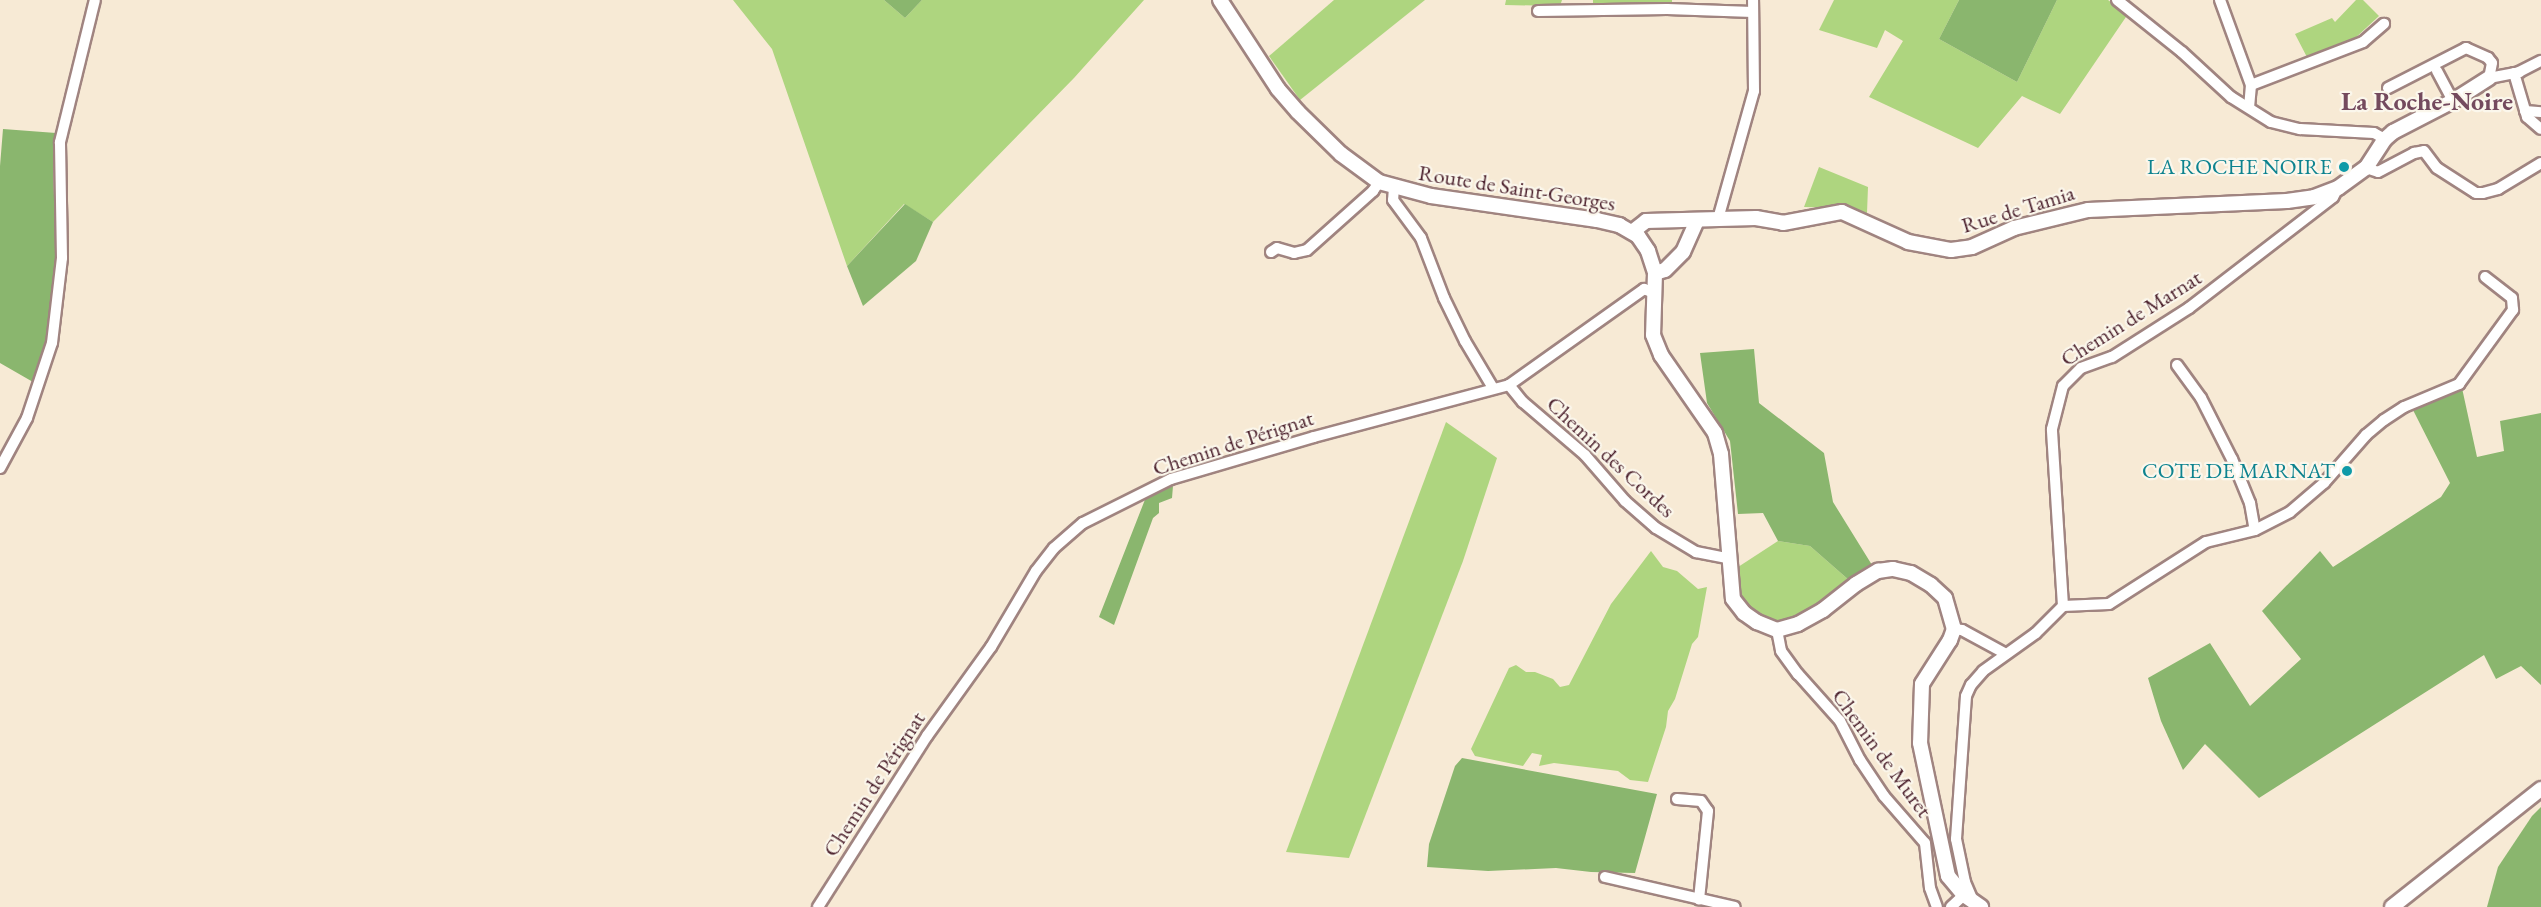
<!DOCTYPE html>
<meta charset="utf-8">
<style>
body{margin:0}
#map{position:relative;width:2541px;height:907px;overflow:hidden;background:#f7ead5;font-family:"EB Garamond",serif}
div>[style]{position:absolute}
.green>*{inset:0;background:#aed57f}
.forest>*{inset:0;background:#8ab66e}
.roads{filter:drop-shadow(2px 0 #a08480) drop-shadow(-2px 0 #a08480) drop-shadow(0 2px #a08480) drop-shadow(0 -2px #a08480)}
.minor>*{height:10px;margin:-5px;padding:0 5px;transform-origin:5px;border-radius:5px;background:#fff}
.tertiary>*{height:14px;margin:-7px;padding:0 7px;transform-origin:7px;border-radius:7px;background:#fff}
.dots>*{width:16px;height:16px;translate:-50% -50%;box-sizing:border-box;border:3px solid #fbf7ec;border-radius:50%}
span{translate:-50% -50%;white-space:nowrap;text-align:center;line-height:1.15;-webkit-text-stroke:4.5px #fbf7ec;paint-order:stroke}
.culture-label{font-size:22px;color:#0d838f}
.right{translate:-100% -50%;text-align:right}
.street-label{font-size:22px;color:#4a1f2b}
.quarter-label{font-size:26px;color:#744a5e;font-weight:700}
</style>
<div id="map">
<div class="green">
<div style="clip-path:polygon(733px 0,884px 0,905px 18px,922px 0,1144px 0,1074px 78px,933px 222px,904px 204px,847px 266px,772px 49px)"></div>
<div style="clip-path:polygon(1334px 0,1425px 0,1300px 100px,1269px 56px)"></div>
<div style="clip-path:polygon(1506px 0,1562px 0,1560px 6px,1505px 5px)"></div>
<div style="clip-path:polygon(1593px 0,1672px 0,1672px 4px,1593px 7px)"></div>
<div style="clip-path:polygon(1834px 0,1959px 0,1939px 39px,2017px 82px,2057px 0,2108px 0,2128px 14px,2060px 114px,2022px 96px,1978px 148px,1869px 97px,1903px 41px,1885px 30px,1877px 48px,1819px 30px)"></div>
<div style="clip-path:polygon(2356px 0,2363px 0,2379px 16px,2352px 41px,2309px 61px,2295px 34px,2332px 18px,2335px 22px)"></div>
<div style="clip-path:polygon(1819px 167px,1868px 187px,1867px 213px,1848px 208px,1804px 207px)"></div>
<div style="clip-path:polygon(1446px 422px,1497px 458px,1463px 561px,1349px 858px,1286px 852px)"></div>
<div style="clip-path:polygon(1778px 541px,1810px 546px,1850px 581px,1803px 617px,1780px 625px,1748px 609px,1739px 594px,1735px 569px)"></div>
<div style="clip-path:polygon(1651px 551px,1663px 567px,1677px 571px,1698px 589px,1707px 587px,1698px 637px,1692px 644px,1675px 699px,1668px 711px,1666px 727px,1648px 782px,1630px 780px,1618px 771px,1554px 763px,1539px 766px,1542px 755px,1532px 753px,1523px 766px,1475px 756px,1471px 749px,1509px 668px,1516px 665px,1526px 672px,1535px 672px,1553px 679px,1560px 687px,1569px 685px,1611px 604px)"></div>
</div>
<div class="forest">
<div style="clip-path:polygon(884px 0,922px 0,905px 18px)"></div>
<div style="clip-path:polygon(1959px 0,2057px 0,2017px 82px,1939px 39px)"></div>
<div style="clip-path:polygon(3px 129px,56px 133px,53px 168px,57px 277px,46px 339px,33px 382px,0 363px,0 166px)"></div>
<div style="clip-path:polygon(905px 204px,933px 222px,916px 261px,863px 306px,847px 266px)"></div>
<div style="clip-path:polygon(1754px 349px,1759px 403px,1824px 453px,1833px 502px,1872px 565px,1850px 581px,1810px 546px,1778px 541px,1763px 513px,1738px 514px,1730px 441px,1707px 403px,1700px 353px)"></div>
<div style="clip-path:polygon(2462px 388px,2477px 457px,2504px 451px,2500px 421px,2541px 413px,2541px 685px,2521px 666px,2496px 679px,2484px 655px,2259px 798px,2205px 744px,2183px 770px,2161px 721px,2148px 678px,2210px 643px,2250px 706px,2301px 659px,2262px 611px,2320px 551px,2333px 567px,2441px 497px,2450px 483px,2413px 410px)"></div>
<div style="clip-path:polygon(1173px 486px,1172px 498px,1159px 503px,1159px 513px,1153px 518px,1114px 625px,1099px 617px,1146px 497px)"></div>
<div style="clip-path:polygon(1462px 758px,1657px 794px,1635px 873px,1591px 872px,1556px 868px,1488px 871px,1427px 867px,1429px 844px,1455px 766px)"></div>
<div style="clip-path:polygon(2541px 807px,2541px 907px,2487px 907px,2498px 867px,2532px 816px)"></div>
</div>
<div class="roads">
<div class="minor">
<div style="left:2117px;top:0;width:83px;rotate:38.7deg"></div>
<div style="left:2182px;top:52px;width:67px;rotate:42.6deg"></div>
<div style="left:2231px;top:97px;width:47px;rotate:32deg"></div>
<div style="left:2271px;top:122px;width:30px;rotate:14deg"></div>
<div style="left:2300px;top:129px;width:74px;rotate:3.1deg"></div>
<div style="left:2374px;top:133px;width:13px;rotate:29deg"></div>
<div style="left:2220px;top:0;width:90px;rotate:70deg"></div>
<div style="left:2251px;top:85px;width:22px;rotate:95deg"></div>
<div style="left:1538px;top:11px;width:129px;rotate:-0.9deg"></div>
<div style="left:1667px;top:9px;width:86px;rotate:2deg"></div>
<div style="left:2437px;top:71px;width:34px;rotate:62deg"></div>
<div style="left:2514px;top:73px;width:46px;rotate:73.5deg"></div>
<div style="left:2527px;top:117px;width:18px;rotate:41deg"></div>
<div style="left:2489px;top:78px;width:31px;rotate:-11deg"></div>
<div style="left:2519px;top:72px;width:25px;rotate:-27deg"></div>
<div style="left:2251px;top:85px;width:120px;rotate:-21deg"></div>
<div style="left:2363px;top:42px;width:28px;rotate:-41deg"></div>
<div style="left:2388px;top:88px;width:88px;rotate:-27.1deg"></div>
<div style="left:2466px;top:48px;width:24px;rotate:24deg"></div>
<div style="left:2488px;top:58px;width:6px;rotate:51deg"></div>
<div style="left:2492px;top:63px;width:15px;rotate:101deg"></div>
<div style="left:2525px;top:111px;width:16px;rotate:4deg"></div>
<div style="left:2368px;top:165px;width:4px;rotate:76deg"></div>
<div style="left:2369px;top:169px;width:9px;rotate:18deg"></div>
<div style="left:2378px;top:172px;width:41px;rotate:-27.8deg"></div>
<div style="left:2414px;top:153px;width:10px;rotate:-11deg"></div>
<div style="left:2424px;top:151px;width:21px;rotate:53deg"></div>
<div style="left:2437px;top:168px;width:46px;rotate:32.7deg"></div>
<div style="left:2476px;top:193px;width:7px"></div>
<div style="left:2483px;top:193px;width:16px;rotate:-15deg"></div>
<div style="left:2498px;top:189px;width:50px;rotate:-31.2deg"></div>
<div style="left:1394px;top:187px;width:13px;rotate:94deg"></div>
<div style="left:1393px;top:200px;width:47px;rotate:53.6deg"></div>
<div style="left:1421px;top:238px;width:64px;rotate:69deg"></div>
<div style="left:1444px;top:298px;width:48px;rotate:64deg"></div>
<div style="left:1465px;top:341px;width:55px;rotate:59.2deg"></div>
<div style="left:1718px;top:219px;width:133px;rotate:-74.3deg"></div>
<div style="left:1754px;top:91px;width:91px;rotate:-90.6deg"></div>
<div style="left:1271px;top:252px;width:7px;rotate:-34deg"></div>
<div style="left:1277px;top:248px;width:18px;rotate:16deg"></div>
<div style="left:1294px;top:253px;width:13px;rotate:-13deg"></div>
<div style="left:1307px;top:250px;width:89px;rotate:-41.8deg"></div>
<div style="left:1373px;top:191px;width:11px;rotate:-56deg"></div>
<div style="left:2177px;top:365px;width:41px;rotate:54deg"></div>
<div style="left:2201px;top:398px;width:68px;rotate:63.1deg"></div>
<div style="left:2232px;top:459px;width:48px;rotate:67.8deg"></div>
<div style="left:2250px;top:503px;width:27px;rotate:80deg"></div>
<div style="left:1509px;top:385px;width:22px;rotate:51deg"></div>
<div style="left:1523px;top:402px;width:82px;rotate:40.5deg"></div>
<div style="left:1585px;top:455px;width:61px;rotate:49deg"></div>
<div style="left:1625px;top:501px;width:41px;rotate:41.1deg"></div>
<div style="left:1656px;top:528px;width:47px;rotate:31deg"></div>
<div style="left:1696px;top:552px;width:33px;rotate:11deg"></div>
<div style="left:0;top:468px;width:57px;rotate:-61.6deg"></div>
<div style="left:27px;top:418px;width:79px;rotate:-71.6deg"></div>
<div style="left:52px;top:343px;width:86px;rotate:-83.3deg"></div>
<div style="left:62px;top:258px;width:116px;rotate:-91deg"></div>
<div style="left:60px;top:142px;width:146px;rotate:-76.2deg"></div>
<div style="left:2063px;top:606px;width:46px;rotate:-2.5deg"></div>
<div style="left:2109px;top:604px;width:115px;rotate:-32.6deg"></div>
<div style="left:2206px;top:542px;width:50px;rotate:-13.8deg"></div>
<div style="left:2255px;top:530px;width:39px;rotate:-27deg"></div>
<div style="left:2290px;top:512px;width:45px;rotate:-40.5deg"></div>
<div style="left:2324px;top:483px;width:64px;rotate:-48.8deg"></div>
<div style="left:2366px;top:435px;width:23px;rotate:-40deg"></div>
<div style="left:2384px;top:420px;width:24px;rotate:-33deg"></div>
<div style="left:2404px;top:407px;width:60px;rotate:-22.7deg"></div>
<div style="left:2459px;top:384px;width:92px;rotate:-53.9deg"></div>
<div style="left:2513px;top:310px;width:12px;rotate:-95deg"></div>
<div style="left:2512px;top:298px;width:34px;rotate:-142deg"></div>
<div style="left:2063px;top:606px;width:177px;rotate:-93.6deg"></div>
<div style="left:2052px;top:429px;width:44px;rotate:-75.7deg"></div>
<div style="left:2063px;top:386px;width:25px;rotate:-45deg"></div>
<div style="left:2081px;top:368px;width:33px;rotate:-20deg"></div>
<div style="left:2112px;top:357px;width:91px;rotate:-32.5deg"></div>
<div style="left:2189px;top:308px;width:182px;rotate:-37.6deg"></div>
<div style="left:2333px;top:197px;width:10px;rotate:-61deg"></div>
<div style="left:1954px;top:629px;width:8px;rotate:7deg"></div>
<div style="left:1962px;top:630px;width:50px;rotate:28.6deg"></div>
<div style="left:1777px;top:630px;width:21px;rotate:79deg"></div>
<div style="left:1781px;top:651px;width:29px;rotate:54deg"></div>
<div style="left:1798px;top:674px;width:63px;rotate:48.2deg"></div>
<div style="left:1840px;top:721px;width:44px;rotate:62.9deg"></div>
<div style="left:1860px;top:760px;width:43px;rotate:56.3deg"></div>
<div style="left:1884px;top:796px;width:62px;rotate:48.9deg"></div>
<div style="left:1925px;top:843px;width:45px;rotate:83.7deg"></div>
<div style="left:1930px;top:888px;width:20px;rotate:70deg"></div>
<div style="left:1677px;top:799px;width:24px;rotate:5deg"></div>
<div style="left:1701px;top:801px;width:12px;rotate:55deg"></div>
<div style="left:1708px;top:811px;width:89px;rotate:95.8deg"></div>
<div style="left:1605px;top:877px;width:133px;rotate:13deg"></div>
<div style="left:1973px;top:901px;width:21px;rotate:-113deg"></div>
<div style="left:1965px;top:882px;width:44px;rotate:-101.8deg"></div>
<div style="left:1956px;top:839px;width:143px;rotate:-86deg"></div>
<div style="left:1966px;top:696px;width:12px;rotate:-66deg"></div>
<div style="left:1971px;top:685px;width:18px;rotate:-49deg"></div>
<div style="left:1983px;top:671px;width:65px;rotate:-35.6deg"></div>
<div style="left:2036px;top:633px;width:38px;rotate:-45deg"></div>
<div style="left:818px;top:907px;width:203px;rotate:-57.5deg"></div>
<div style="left:927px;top:736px;width:110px;rotate:-54.3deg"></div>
<div style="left:991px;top:647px;width:88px;rotate:-59.4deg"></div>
<div style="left:1036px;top:571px;width:29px;rotate:-52deg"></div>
<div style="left:1054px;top:548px;width:38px;rotate:-41deg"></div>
<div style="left:1083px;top:523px;width:98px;rotate:-26.6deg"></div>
<div style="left:1171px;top:479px;width:149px;rotate:-16.4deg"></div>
<div style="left:1314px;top:437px;width:202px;rotate:-14.9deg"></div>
<div style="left:1509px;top:385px;width:166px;rotate:-35.4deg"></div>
<div style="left:1644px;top:289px;width:11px;rotate:22deg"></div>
<div style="left:1951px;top:907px;width:18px;rotate:-43deg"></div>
</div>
<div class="tertiary">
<div style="left:1220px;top:0;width:106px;rotate:56.9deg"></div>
<div style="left:1278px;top:89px;width:30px;rotate:49deg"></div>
<div style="left:1298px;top:112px;width:60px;rotate:44.3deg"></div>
<div style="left:1341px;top:154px;width:47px;rotate:36.4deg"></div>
<div style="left:1379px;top:182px;width:54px;rotate:15.1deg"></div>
<div style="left:1431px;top:196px;width:168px;rotate:8.2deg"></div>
<div style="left:1597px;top:220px;width:23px;rotate:13deg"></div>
<div style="left:1619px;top:225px;width:22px;rotate:30deg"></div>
<div style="left:1638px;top:236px;width:18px;rotate:56deg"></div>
<div style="left:1648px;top:251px;width:23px;rotate:72deg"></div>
<div style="left:1655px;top:273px;width:62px;rotate:91.8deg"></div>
<div style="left:1653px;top:335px;width:22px;rotate:68deg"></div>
<div style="left:1661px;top:355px;width:95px;rotate:55.3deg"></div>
<div style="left:1715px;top:433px;width:22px;rotate:74deg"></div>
<div style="left:1721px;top:454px;width:145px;rotate:85.3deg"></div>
<div style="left:1733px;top:599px;width:18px;rotate:52deg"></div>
<div style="left:1744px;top:613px;width:16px;rotate:35deg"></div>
<div style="left:1757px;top:622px;width:22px;rotate:22deg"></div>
<div style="left:1777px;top:630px;width:22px;rotate:-16deg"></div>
<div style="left:1798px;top:624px;width:29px;rotate:-29deg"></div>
<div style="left:1823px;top:610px;width:42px;rotate:-38.2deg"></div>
<div style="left:1856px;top:584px;width:26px;rotate:-31deg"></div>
<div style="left:1878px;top:571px;width:15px;rotate:-8deg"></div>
<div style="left:1893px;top:569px;width:18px;rotate:13deg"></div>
<div style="left:1911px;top:573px;width:23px;rotate:31deg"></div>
<div style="left:1931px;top:585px;width:19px;rotate:43deg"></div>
<div style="left:1945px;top:598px;width:32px;rotate:74deg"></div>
<div style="left:1954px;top:629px;width:12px;rotate:110deg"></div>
<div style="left:1950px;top:640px;width:52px;rotate:122.5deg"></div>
<div style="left:1922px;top:684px;width:59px;rotate:91.9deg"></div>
<div style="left:1920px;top:743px;width:136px;rotate:78.1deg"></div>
<div style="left:1948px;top:876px;width:25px;rotate:50deg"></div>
<div style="left:1964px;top:895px;width:21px;rotate:35deg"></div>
<div style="left:1632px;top:232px;width:18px;rotate:-38deg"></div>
<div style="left:1646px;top:221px;width:110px;rotate:-1.6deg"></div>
<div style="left:1756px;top:218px;width:27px;rotate:10deg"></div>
<div style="left:1783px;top:223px;width:60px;rotate:-10.6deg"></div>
<div style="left:1842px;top:212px;width:72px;rotate:24.4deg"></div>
<div style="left:1908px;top:242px;width:44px;rotate:10.5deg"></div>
<div style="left:1951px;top:250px;width:21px;rotate:-8deg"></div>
<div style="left:1972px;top:247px;width:46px;rotate:-24.3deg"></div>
<div style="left:2014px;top:228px;width:76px;rotate:-13.7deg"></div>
<div style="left:2088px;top:210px;width:199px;rotate:-2.6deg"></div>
<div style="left:2287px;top:201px;width:27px;rotate:-8deg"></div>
<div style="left:2314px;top:197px;width:26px;rotate:-21deg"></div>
<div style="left:2338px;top:188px;width:34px;rotate:-36deg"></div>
<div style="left:2366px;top:168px;width:35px;rotate:-57deg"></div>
<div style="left:2385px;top:139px;width:11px;rotate:-41deg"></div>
<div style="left:2393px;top:132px;width:68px;rotate:-27.3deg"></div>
<div style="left:2453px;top:101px;width:43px;rotate:-32.6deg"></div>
<div style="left:1655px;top:273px;width:10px;rotate:-17deg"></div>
<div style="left:1665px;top:270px;width:25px;rotate:-45deg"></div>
<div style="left:1683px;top:252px;width:35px;rotate:-66deg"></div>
<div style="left:2392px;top:907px;width:190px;rotate:-38.4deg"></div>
</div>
</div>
<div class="dots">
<div style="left:2344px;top:167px;background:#0f9aa8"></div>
<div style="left:2347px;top:471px;background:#0f9aa8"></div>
</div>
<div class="culture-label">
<span class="right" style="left:2332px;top:167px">LA ROCHE NOIRE</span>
<span class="right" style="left:2335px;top:471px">COTE DE MARNAT</span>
</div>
<div class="street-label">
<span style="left:1517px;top:188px;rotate:9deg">Route de Saint-Georges</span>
<span style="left:2018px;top:209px;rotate:-17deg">Rue de Tamia</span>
<span style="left:2131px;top:318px;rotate:-32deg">Chemin de Marnat</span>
<span style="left:1233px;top:443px;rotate:-18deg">Chemin de Pérignat</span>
<span style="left:1611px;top:457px;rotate:43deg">Chemin des Cordes</span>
<span style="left:1882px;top:753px;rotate:54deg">Chemin de Muret</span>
<span style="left:874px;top:784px;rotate:-57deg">Chemin de Pérignat</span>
</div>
<div class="quarter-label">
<span style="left:2427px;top:102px">La Roche-Noire</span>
</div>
</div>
